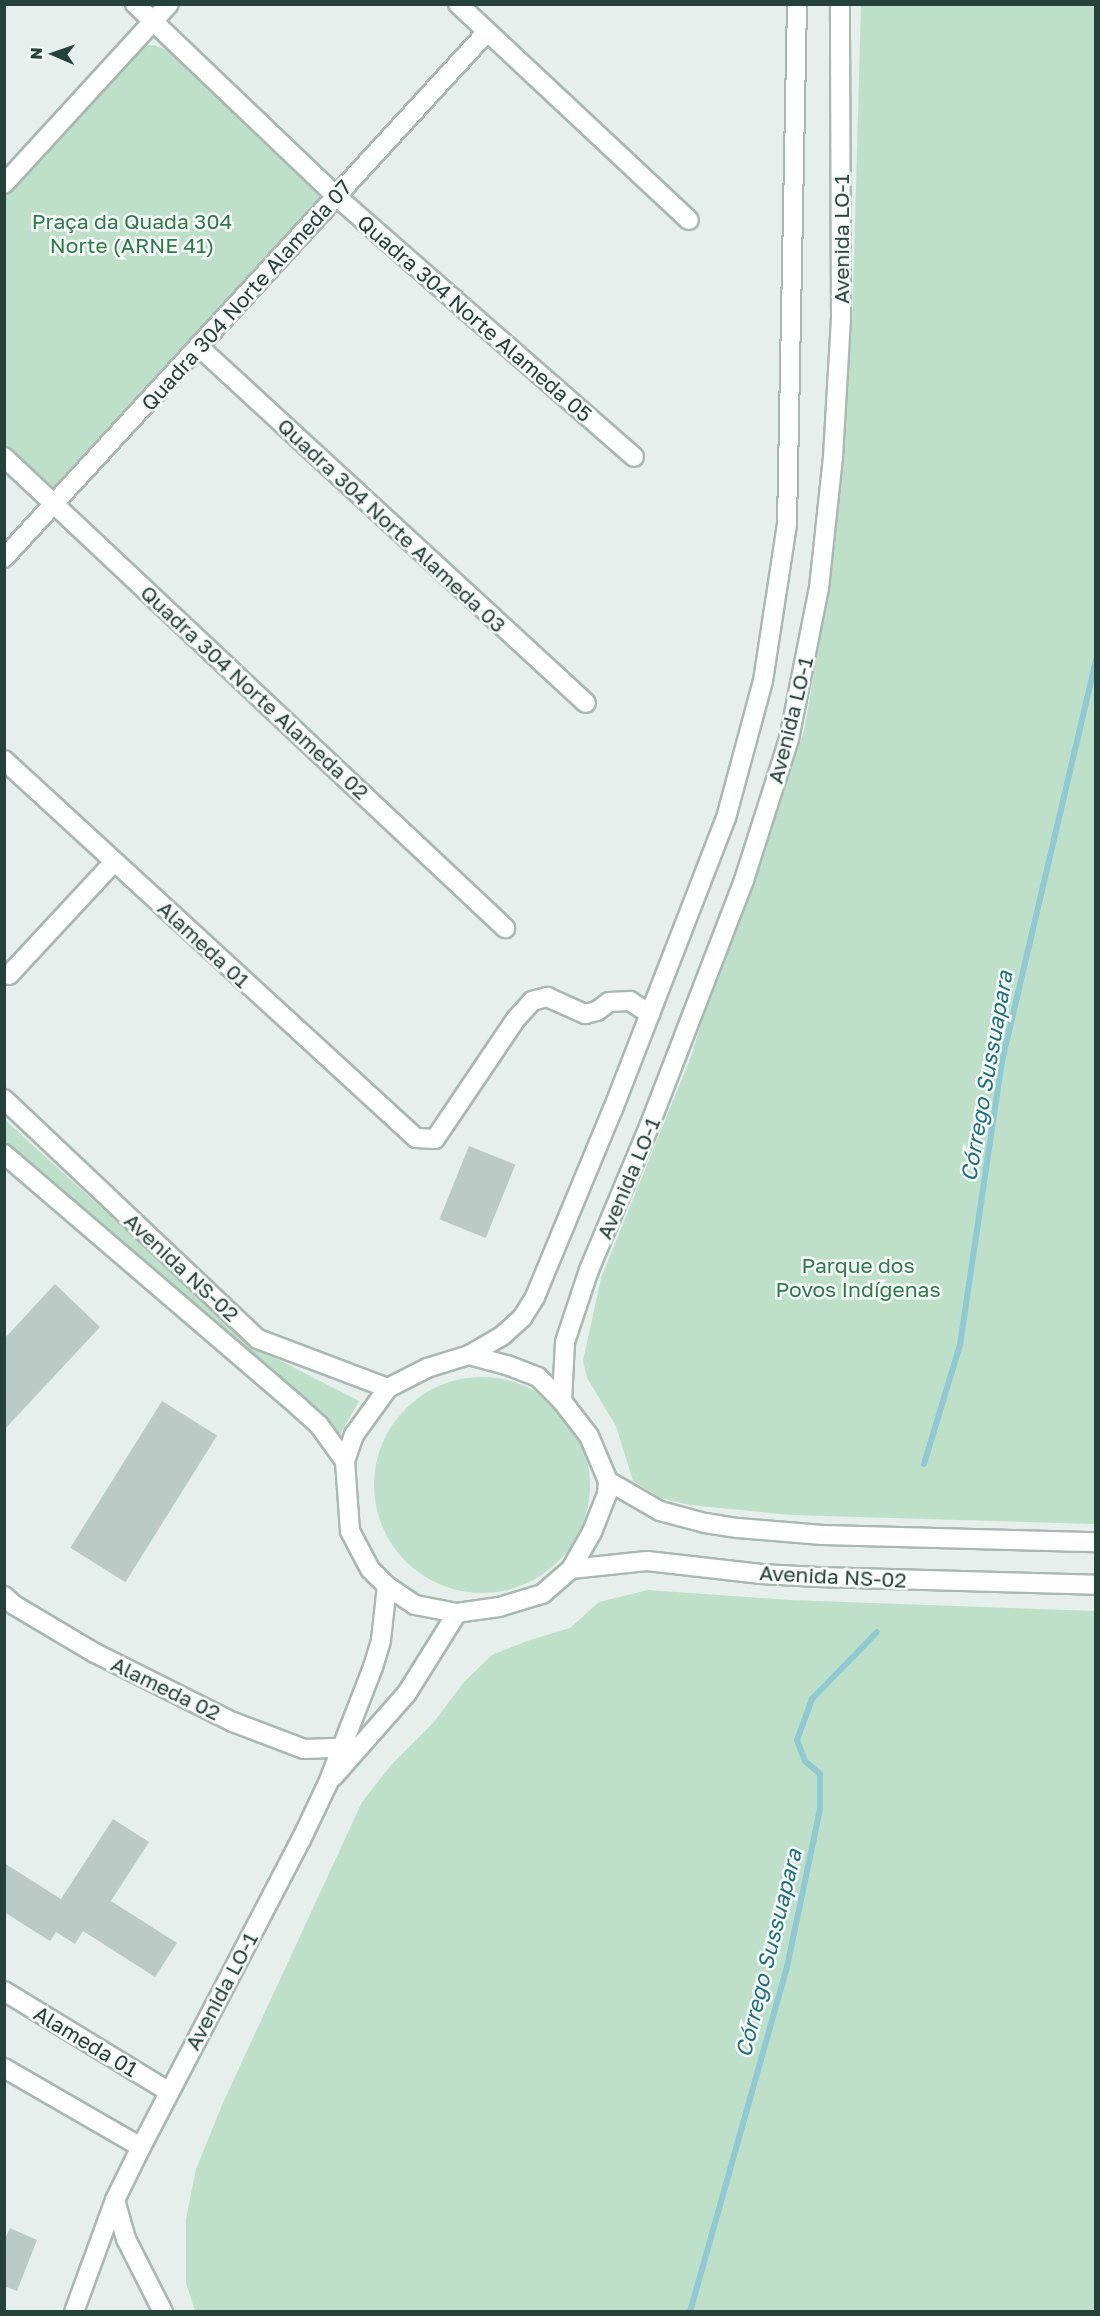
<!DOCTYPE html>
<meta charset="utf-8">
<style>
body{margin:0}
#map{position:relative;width:1100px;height:2316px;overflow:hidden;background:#e6efeb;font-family:"Golos Text",sans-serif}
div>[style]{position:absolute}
.green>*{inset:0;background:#bfe0c8}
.round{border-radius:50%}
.stream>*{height:6px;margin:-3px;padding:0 3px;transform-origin:3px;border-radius:3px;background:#8ec9d4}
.building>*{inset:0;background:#bbcac4;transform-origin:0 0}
.roads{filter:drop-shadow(2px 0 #a8b8b2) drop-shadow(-2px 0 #a8b8b2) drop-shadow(0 2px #a8b8b2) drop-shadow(0 -2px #a8b8b2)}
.street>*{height:18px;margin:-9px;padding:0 9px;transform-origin:9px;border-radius:9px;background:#fff}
.secondary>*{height:18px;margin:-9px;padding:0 9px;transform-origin:9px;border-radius:9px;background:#fff}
span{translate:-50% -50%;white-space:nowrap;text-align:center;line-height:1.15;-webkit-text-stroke:5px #f7fbf9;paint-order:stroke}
.park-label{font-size:21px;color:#2d7a4b}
.street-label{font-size:21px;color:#24423a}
.water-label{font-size:22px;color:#1c6f80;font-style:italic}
.frame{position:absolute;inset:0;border:6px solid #24423a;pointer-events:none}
.north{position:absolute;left:24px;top:24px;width:60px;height:60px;-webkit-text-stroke:4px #f7fbf9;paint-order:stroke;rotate:272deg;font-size:16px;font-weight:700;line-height:24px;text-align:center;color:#24423a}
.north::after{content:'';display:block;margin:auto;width:21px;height:27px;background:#24423a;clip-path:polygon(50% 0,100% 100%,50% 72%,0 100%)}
</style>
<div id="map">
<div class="green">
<div style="clip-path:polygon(861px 5px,1095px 5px,1095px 1524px,791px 1515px,690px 1505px,661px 1498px,633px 1481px,616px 1426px,587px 1378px,583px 1361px,601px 1278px,692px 1054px,712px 985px,755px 880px,804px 731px,830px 581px,852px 328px)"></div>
<div style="clip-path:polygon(154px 45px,174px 53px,321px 196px,316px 211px,55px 492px,5px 446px,4px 194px,133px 53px,142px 46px)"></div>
<div style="clip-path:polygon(4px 1119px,254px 1347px,359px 1401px,338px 1438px,250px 1356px,5px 1143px)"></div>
<div class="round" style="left:374px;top:1377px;width:216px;height:216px"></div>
<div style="clip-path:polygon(648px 1590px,790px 1600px,1095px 1611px,1095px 2311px,195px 2311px,186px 2283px,186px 2219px,196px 2169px,222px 2105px,362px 1802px,392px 1764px,433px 1723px,464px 1682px,492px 1655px,527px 1641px,570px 1628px,599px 1602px)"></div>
</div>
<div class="stream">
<div style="left:924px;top:1464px;width:124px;rotate:-73.2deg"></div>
<div style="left:960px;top:1345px;width:287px;rotate:-81.6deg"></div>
<div style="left:1002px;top:1061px;width:412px;rotate:-76.8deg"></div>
<div style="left:690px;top:2312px;width:358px;rotate:-74.3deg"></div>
<div style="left:787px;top:1967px;width:161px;rotate:-78.2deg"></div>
<div style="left:820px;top:1809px;width:35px;rotate:-90deg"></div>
<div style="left:820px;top:1774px;width:20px;rotate:-139deg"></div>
<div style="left:805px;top:1761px;width:22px;rotate:-111deg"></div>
<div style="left:797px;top:1740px;width:44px;rotate:-69.9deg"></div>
<div style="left:812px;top:1699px;width:93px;rotate:-45.9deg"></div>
</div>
<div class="building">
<div style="left:469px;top:1146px;width:50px;height:79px;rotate:22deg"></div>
<div style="clip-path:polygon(55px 1284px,100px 1327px,4px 1430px,4px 1339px)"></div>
<div style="left:162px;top:1401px;width:65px;height:173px;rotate:32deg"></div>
<div style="clip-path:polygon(113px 1819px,149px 1842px,111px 1901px,177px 1943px,155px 1977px,83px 1931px,75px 1944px,56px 1932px,50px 1941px,4px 1912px,4px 1863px,61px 1899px)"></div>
<div style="clip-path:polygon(10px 2228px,37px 2240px,17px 2291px,4px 2286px,4px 2241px)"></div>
</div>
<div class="roads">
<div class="street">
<div style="left:135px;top:4px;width:278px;rotate:43.7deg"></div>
<div style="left:336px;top:196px;width:396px;rotate:41.2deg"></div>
<div style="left:458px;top:4px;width:316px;rotate:43.1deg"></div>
<div style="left:4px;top:184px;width:244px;rotate:-47.5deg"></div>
<div style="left:198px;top:346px;width:527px;rotate:42.62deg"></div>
<div style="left:4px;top:457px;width:688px;rotate:43.23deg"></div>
<div style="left:4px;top:558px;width:714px;rotate:-47.44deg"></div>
<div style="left:4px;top:760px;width:559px;rotate:42.54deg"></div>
<div style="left:416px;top:1138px;width:19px;rotate:3deg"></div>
<div style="left:435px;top:1139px;width:145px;rotate:-56deg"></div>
<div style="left:516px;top:1019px;width:24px;rotate:-48deg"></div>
<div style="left:532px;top:1001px;width:16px;rotate:-15deg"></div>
<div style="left:547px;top:997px;width:42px;rotate:24.1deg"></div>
<div style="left:585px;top:1014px;width:12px;rotate:-14deg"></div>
<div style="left:597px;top:1011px;width:15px;rotate:-37deg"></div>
<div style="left:609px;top:1002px;width:21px;rotate:-3deg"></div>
<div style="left:630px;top:1001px;width:24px;rotate:33deg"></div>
<div style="left:9px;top:975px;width:154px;rotate:-47.1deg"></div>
<div style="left:4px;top:1596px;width:13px;rotate:42deg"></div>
<div style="left:14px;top:1605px;width:94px;rotate:30.7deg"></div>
<div style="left:95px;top:1653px;width:154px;rotate:26.6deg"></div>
<div style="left:233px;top:1722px;width:76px;rotate:20.8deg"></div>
<div style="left:304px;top:1749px;width:35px;rotate:-2deg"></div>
<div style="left:4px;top:1991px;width:192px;rotate:31.4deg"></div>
<div style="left:4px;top:2068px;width:158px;rotate:30deg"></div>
</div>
<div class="secondary">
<div style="left:4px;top:1099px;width:349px;rotate:43.4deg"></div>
<div style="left:258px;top:1339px;width:139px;rotate:20.7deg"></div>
<div style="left:4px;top:1154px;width:389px;rotate:40.6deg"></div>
<div style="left:299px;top:1407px;width:27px;rotate:42deg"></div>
<div style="left:319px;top:1425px;width:44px;rotate:54.2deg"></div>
<div style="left:469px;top:1355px;width:38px;rotate:-30deg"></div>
<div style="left:502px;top:1336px;width:27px;rotate:-42deg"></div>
<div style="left:522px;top:1318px;width:25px;rotate:-58deg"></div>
<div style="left:535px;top:1297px;width:204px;rotate:-67.5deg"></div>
<div style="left:613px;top:1109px;width:312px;rotate:-68.8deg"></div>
<div style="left:726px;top:818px;width:142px;rotate:-74.9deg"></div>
<div style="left:763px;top:681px;width:159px;rotate:-81.3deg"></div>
<div style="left:787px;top:524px;width:520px;rotate:-88.9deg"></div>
<div style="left:469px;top:1355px;width:39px;rotate:15deg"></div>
<div style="left:507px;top:1365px;width:33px;rotate:21deg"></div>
<div style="left:538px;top:1377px;width:34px;rotate:45deg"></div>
<div style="left:562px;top:1401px;width:44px;rotate:52.4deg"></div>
<div style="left:589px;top:1436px;width:49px;rotate:67.1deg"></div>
<div style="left:608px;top:1481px;width:13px;rotate:94deg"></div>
<div style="left:607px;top:1494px;width:41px;rotate:111.5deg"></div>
<div style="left:592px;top:1532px;width:43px;rotate:119.6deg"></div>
<div style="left:571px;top:1569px;width:38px;rotate:139deg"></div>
<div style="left:542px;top:1594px;width:45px;rotate:163.2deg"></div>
<div style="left:499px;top:1607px;width:42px;rotate:171.9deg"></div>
<div style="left:457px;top:1613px;width:43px;rotate:-169.2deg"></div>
<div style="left:415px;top:1605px;width:34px;rotate:-146deg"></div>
<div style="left:387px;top:1586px;width:24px;rotate:-135deg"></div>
<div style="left:370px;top:1569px;width:43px;rotate:-117.8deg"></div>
<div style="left:350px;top:1531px;width:70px;rotate:-94.1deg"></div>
<div style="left:345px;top:1461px;width:28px;rotate:-71deg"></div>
<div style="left:354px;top:1435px;width:58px;rotate:-54.1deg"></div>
<div style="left:388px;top:1388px;width:44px;rotate:-27.1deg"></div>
<div style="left:427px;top:1368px;width:44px;rotate:-17.2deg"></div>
<div style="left:562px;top:1401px;width:59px;rotate:-87.1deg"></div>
<div style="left:565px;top:1342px;width:76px;rotate:-71.6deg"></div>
<div style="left:589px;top:1270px;width:158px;rotate:-67.3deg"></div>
<div style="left:650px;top:1124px;width:261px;rotate:-68.9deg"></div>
<div style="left:744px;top:880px;width:148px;rotate:-72.3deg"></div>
<div style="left:789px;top:739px;width:154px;rotate:-78.8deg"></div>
<div style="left:819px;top:588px;width:132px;rotate:-83.9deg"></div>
<div style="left:833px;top:457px;width:139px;rotate:-86.7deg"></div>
<div style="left:841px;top:318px;width:314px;rotate:-90.2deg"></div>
<div style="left:608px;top:1481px;width:60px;rotate:30deg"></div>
<div style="left:660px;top:1511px;width:47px;rotate:14.9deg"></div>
<div style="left:705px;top:1523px;width:33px;rotate:9deg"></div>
<div style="left:738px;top:1528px;width:85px;rotate:4.7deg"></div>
<div style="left:823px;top:1535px;width:273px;rotate:1.5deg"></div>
<div style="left:571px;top:1569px;width:76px;rotate:-6deg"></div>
<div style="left:647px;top:1561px;width:115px;rotate:6.5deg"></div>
<div style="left:761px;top:1574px;width:57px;rotate:3deg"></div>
<div style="left:818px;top:1577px;width:278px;rotate:1.6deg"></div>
<div style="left:333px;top:1777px;width:112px;rotate:-48.6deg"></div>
<div style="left:407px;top:1693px;width:94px;rotate:-58deg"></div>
<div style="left:115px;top:2200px;width:41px;rotate:74.2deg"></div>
<div style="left:126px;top:2239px;width:82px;rotate:63.1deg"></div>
<div style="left:74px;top:2312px;width:119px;rotate:-69.9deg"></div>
<div style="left:115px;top:2200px;width:59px;rotate:-63.9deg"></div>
<div style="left:141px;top:2147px;width:346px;rotate:-62.5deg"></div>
<div style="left:301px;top:1840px;width:63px;rotate:-64.7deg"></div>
<div style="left:328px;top:1783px;width:124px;rotate:-68.8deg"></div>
<div style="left:373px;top:1667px;width:28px;rotate:-73deg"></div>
<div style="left:381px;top:1640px;width:54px;rotate:-83.7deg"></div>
</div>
</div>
<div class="park-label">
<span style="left:132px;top:233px">Praça da Quada 304<br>Norte (ARNE 41)</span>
<span style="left:858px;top:1277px">Parque dos<br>Povos Indígenas</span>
</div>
<div class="street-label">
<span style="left:841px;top:239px;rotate:-90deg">Avenida LO-1</span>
<span style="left:246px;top:295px;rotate:-48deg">Quadra 304 Norte Alameda 07</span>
<span style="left:475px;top:318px;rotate:41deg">Quadra 304 Norte Alameda 05</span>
<span style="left:392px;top:525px;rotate:43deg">Quadra 304 Norte Alameda 03</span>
<span style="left:255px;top:692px;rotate:43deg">Quadra 304 Norte Alameda 02</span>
<span style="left:790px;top:720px;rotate:-76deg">Avenida LO-1</span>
<span style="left:204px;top:944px;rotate:43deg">Alameda 01</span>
<span style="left:628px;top:1178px;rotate:-67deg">Avenida LO-1</span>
<span style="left:182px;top:1267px;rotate:43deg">Avenida NS-02</span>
<span style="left:833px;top:1576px;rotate:3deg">Avenida NS-02</span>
<span style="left:166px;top:1688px;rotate:26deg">Alameda 02</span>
<span style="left:221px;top:1991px;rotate:-62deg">Avenida LO-1</span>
<span style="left:86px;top:2041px;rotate:31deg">Alameda 01</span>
</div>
<div class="water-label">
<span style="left:986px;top:1076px;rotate:-80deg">Córrego Sussuapara</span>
<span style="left:768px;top:1953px;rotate:-76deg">Córrego Sussuapara</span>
</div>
<div class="frame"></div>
<div class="north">N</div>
</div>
